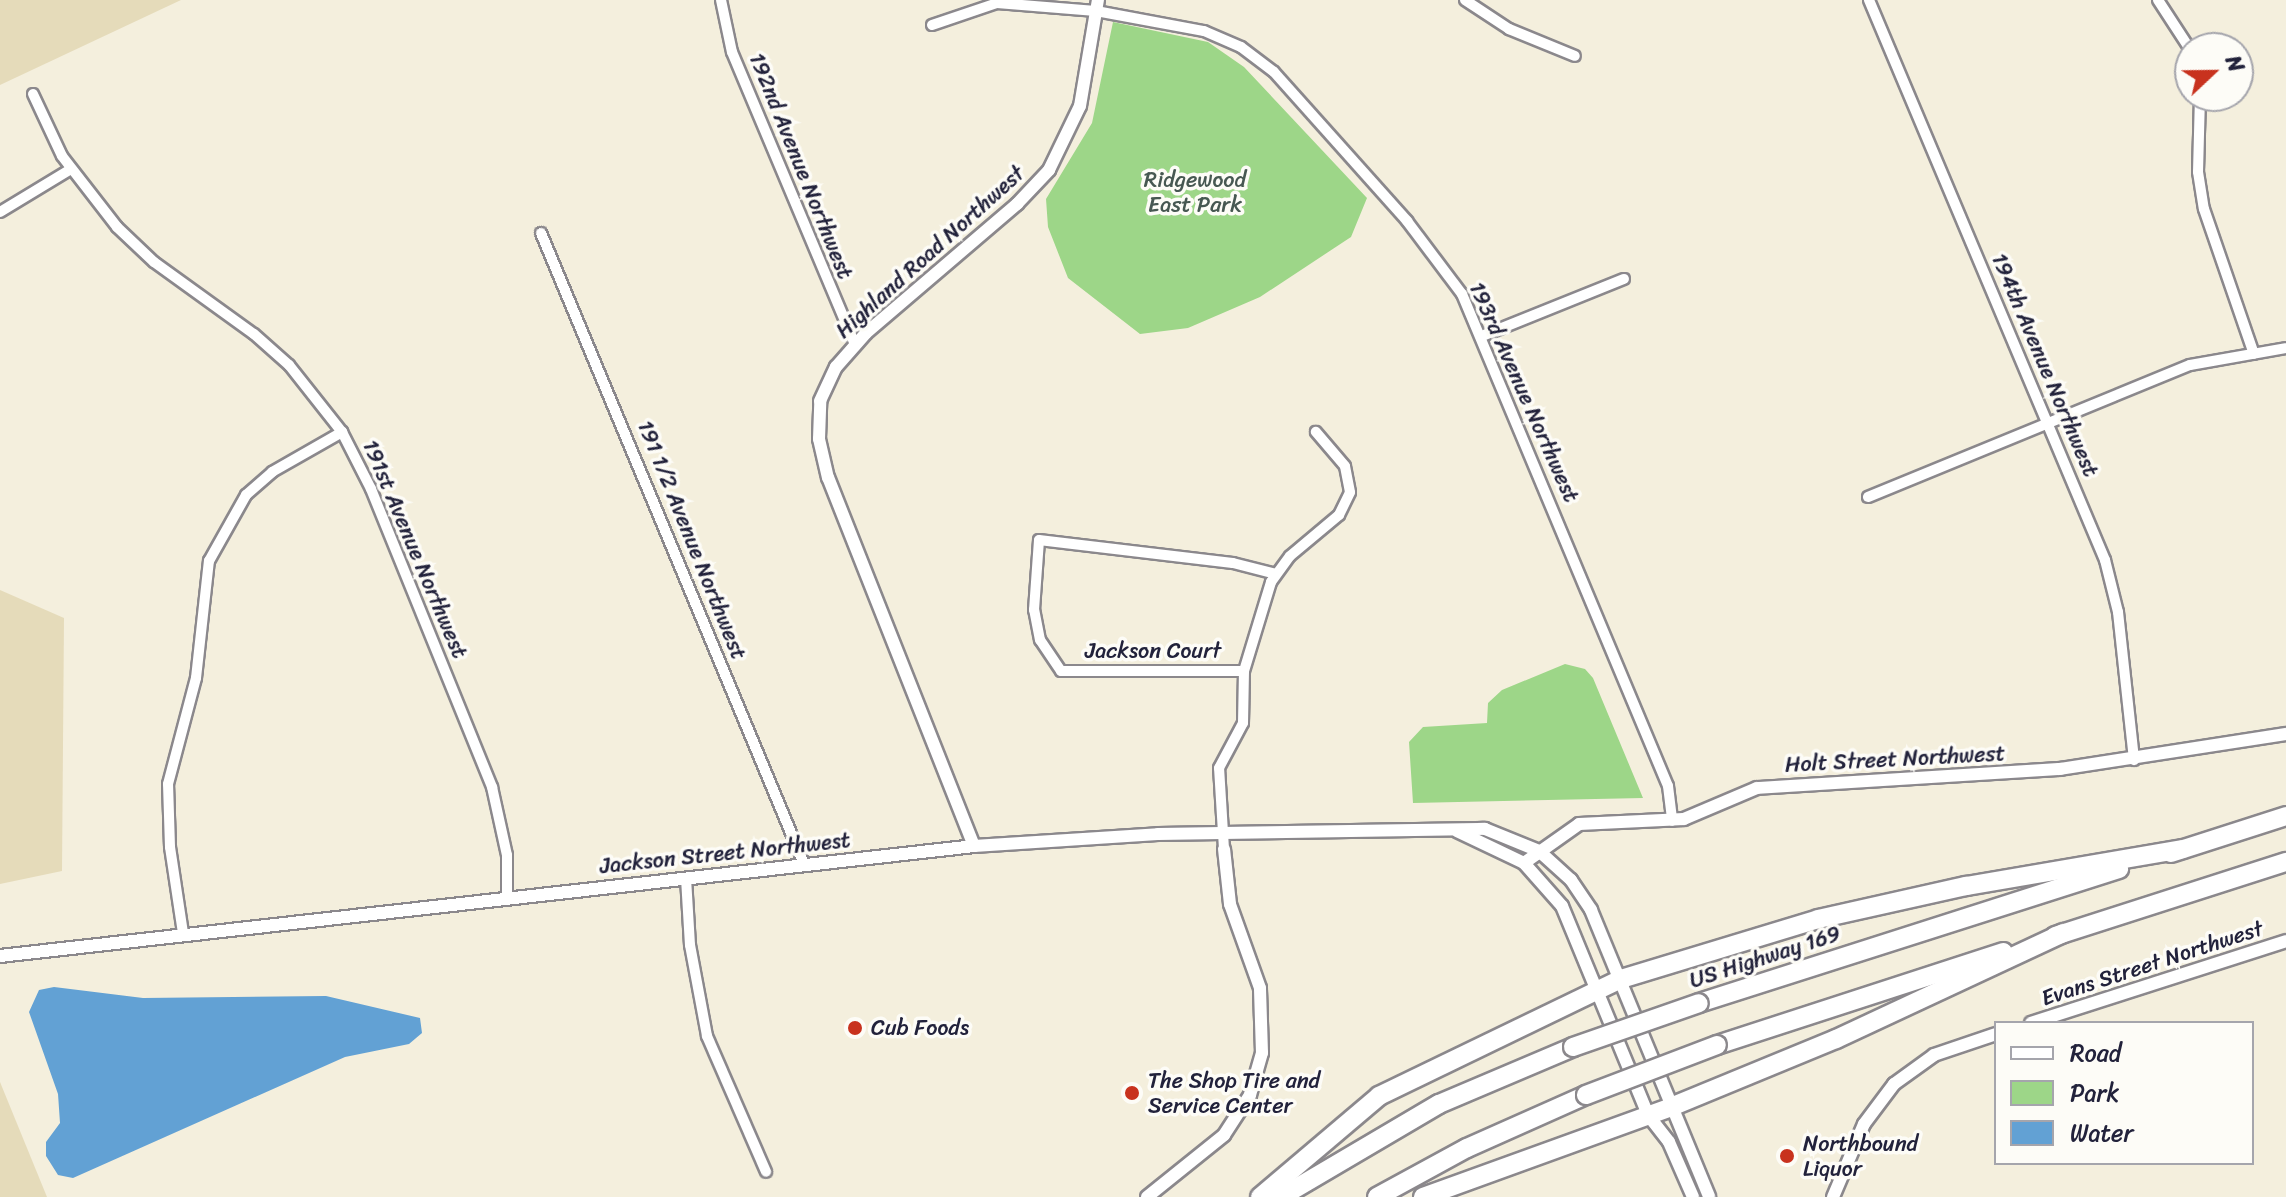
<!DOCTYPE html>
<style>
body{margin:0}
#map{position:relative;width:2286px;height:1197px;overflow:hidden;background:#f4efdd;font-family:Sriracha,sans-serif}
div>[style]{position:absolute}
.built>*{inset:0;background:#e5dbba}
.green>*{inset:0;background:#9dd688}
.water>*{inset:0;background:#62a1d4}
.roads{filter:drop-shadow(2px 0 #8b888c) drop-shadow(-2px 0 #8b888c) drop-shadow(0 2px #8b888c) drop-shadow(0 -2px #8b888c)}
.minor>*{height:10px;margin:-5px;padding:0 5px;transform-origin:5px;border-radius:5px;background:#fff}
.tertiary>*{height:12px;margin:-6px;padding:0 6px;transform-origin:6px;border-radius:6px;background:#fff}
.motorway>*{height:18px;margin:-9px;padding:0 9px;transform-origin:9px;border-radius:9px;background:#fff}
.bridges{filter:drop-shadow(2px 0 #8b888c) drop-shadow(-2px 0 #8b888c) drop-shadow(0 2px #8b888c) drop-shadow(0 -2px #8b888c)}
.motorway-bridge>*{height:18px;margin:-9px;padding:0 9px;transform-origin:9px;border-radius:9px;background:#fff}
.dots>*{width:22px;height:22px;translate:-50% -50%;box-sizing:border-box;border:4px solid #fdfcf7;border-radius:50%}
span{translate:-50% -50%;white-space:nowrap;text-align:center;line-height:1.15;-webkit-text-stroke:7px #fdfcf7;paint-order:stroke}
.street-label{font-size:22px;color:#22223b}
.park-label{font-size:22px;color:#475852}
.poi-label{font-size:22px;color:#22223b}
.left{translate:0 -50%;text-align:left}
.legend{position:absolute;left:1994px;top:1021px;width:260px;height:144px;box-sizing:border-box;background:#fdfcf7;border:2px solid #a5a5ac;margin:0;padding:10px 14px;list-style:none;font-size:24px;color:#22223b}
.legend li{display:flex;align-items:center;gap:16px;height:40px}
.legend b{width:40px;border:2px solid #a5a5ac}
.north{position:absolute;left:2174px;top:32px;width:80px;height:80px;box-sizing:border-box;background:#fdfcf7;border:2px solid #a5a5ac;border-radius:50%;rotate:68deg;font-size:22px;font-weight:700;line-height:32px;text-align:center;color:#22223b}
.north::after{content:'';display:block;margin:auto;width:28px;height:36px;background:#c8321e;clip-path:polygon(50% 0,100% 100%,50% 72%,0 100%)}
</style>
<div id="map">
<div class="built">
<div style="clip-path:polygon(0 0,181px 0,0 85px)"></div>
<div style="clip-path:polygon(0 590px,64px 618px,62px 871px,0 884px)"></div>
<div style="clip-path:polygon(0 1082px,47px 1197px,0 1197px)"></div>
</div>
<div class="green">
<div style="clip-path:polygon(1113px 22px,1208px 42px,1244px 67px,1367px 198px,1351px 237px,1260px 297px,1188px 328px,1140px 334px,1068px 278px,1048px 227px,1046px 199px,1092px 123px)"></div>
<div style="clip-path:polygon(1565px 664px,1585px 669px,1593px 678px,1643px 798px,1413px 803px,1409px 742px,1423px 727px,1487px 723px,1488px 703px,1502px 690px)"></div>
</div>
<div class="water">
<div style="clip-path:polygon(54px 987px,143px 998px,326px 996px,420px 1018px,422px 1033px,409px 1044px,345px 1057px,73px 1178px,58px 1175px,46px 1156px,46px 1142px,60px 1123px,58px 1094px,29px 1012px,39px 990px)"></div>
</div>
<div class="roads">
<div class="minor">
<div style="left:721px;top:0;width:53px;rotate:78.1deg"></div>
<div style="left:732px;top:52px;width:318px;rotate:67.2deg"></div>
<div style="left:1465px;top:0;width:53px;rotate:33.4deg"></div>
<div style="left:1509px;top:29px;width:71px;rotate:22.2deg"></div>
<div style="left:1869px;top:0;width:608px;rotate:67.15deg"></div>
<div style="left:2105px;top:560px;width:54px;rotate:76deg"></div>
<div style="left:2118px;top:612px;width:149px;rotate:83.8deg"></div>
<div style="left:2158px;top:0;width:59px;rotate:56.9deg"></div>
<div style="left:932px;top:25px;width:69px;rotate:-18.7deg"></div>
<div style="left:997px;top:3px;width:99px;rotate:4.6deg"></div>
<div style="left:1096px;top:11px;width:110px;rotate:10.5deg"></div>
<div style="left:1204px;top:31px;width:40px;rotate:23.4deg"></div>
<div style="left:1241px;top:47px;width:41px;rotate:37.1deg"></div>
<div style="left:1274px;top:72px;width:200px;rotate:48.2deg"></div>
<div style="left:1407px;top:221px;width:91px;rotate:53deg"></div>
<div style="left:1462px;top:294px;width:533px;rotate:67.28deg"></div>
<div style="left:1668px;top:786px;width:35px;rotate:83deg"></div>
<div style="left:33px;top:94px;width:68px;rotate:64.9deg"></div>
<div style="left:62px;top:156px;width:90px;rotate:52.2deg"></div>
<div style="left:117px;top:227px;width:51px;rotate:43.4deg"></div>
<div style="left:154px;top:262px;width:123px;rotate:35.8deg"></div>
<div style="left:254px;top:334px;width:47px;rotate:41.5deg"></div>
<div style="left:289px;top:365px;width:85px;rotate:51.7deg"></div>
<div style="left:342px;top:432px;width:64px;rotate:63deg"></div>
<div style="left:371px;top:489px;width:322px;rotate:67.9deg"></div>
<div style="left:492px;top:787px;width:70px;rotate:77.6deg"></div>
<div style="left:507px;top:855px;width:42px;rotate:90deg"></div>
<div style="left:2200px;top:96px;width:76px;rotate:91.5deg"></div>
<div style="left:2198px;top:172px;width:37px;rotate:81deg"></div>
<div style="left:2204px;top:209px;width:153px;rotate:71deg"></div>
<div style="left:0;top:212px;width:83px;rotate:-31.2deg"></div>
<div style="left:541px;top:233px;width:684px;rotate:67.37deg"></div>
<div style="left:1482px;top:336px;width:153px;rotate:-21.9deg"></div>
<div style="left:1868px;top:497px;width:348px;rotate:-22.3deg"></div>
<div style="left:2190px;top:365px;width:97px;rotate:-10deg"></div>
<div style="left:1244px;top:671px;width:183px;rotate:180deg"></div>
<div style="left:1061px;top:671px;width:37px;rotate:-124deg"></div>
<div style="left:1040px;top:640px;width:31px;rotate:-101deg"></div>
<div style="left:1034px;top:610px;width:70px;rotate:-85.9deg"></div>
<div style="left:1039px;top:540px;width:195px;rotate:6.8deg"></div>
<div style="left:1233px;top:563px;width:44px;rotate:14.3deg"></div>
<div style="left:1224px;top:849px;width:81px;rotate:-93.5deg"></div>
<div style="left:1219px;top:768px;width:51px;rotate:-61.9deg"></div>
<div style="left:1243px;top:723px;width:52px;rotate:-88.9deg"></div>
<div style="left:1244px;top:671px;width:93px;rotate:-73.1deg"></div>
<div style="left:1271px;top:582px;width:32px;rotate:-54deg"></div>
<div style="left:1290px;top:556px;width:64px;rotate:-39.9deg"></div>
<div style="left:1339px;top:515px;width:25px;rotate:-64deg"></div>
<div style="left:1350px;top:492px;width:26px;rotate:-101deg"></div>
<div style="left:1345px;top:466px;width:45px;rotate:-130.5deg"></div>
<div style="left:686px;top:878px;width:67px;rotate:86.6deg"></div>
<div style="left:690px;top:945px;width:93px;rotate:79.4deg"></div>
<div style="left:707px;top:1036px;width:148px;rotate:66.5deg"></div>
<div style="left:183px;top:933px;width:87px;rotate:-98.6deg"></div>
<div style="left:170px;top:847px;width:63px;rotate:-91.8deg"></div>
<div style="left:168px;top:784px;width:110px;rotate:-75.2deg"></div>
<div style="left:196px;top:678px;width:118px;rotate:-83.7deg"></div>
<div style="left:209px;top:561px;width:76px;rotate:-60.7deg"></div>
<div style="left:246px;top:495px;width:35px;rotate:-41deg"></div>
<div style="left:272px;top:472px;width:81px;rotate:-29.7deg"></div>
</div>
<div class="tertiary">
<div style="left:1457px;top:831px;width:74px;rotate:25.5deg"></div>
<div style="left:1524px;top:863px;width:57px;rotate:48.5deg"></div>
<div style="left:1562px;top:906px;width:226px;rotate:67.6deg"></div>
<div style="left:1648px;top:1115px;width:34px;rotate:52deg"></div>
<div style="left:1669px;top:1142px;width:60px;rotate:66.4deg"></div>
<div style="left:974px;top:846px;width:396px;rotate:-111.6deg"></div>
<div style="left:828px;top:478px;width:40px;rotate:-103deg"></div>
<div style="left:819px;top:439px;width:38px;rotate:-88deg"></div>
<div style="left:820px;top:401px;width:38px;rotate:-65deg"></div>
<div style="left:836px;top:367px;width:45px;rotate:-48.6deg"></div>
<div style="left:866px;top:333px;width:199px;rotate:-40.5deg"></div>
<div style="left:1017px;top:204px;width:47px;rotate:-46.7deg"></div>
<div style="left:1049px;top:170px;width:71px;rotate:-64.2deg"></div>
<div style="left:1080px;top:106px;width:108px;rotate:-80.4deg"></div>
<div style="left:1524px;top:863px;width:67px;rotate:-35.3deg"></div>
<div style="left:1579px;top:824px;width:105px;rotate:-2.7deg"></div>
<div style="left:1684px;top:819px;width:79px;rotate:-23deg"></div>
<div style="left:1757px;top:788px;width:304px;rotate:-3.6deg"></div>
<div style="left:2060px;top:769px;width:229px;rotate:-8.8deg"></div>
<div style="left:0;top:956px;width:980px;rotate:-6.44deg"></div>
<div style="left:974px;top:846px;width:184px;rotate:-3.7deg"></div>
<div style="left:1158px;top:834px;width:327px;rotate:-0.9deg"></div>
<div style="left:1485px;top:829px;width:58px;rotate:22.2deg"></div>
<div style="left:1539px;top:851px;width:43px;rotate:42.2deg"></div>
<div style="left:1571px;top:880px;width:36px;rotate:56deg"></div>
<div style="left:1591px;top:910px;width:310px;rotate:67.6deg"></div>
<div style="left:2031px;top:1023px;width:268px;rotate:-17.8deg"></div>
<div style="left:1147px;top:1197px;width:99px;rotate:-38.8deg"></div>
<div style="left:1224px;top:1135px;width:48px;rotate:-57deg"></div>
<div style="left:1250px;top:1095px;width:44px;rotate:-74.1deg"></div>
<div style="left:1262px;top:1053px;width:65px;rotate:-91.8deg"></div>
<div style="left:1260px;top:988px;width:89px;rotate:-109.7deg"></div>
<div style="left:1230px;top:904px;width:55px;rotate:-96.2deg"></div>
<div style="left:1833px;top:1197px;width:79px;rotate:-67deg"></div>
<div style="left:1864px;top:1124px;width:50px;rotate:-53.1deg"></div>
<div style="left:1894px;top:1084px;width:49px;rotate:-35.9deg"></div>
<div style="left:1934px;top:1055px;width:65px;rotate:-18.7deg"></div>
</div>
<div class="motorway">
<div style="left:2171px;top:853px;width:121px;rotate:-17.8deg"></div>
<div style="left:2055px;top:936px;width:243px;rotate:-17.8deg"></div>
<div style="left:1699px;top:1003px;width:441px;rotate:-17.7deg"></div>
<div style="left:1717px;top:1045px;width:301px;rotate:-18deg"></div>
<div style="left:1260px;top:1197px;width:156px;rotate:-40.3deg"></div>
<div style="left:1379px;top:1096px;width:269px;rotate:-25.8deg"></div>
<div style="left:1621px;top:979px;width:206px;rotate:-16.9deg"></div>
<div style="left:1818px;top:919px;width:152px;rotate:-12.6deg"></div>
<div style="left:1966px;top:886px;width:219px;rotate:-9.7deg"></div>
<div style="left:1281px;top:1197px;width:183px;rotate:-30.5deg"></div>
<div style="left:1439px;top:1104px;width:146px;rotate:-23deg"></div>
<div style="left:1377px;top:1197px;width:102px;rotate:-28.6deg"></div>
<div style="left:1467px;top:1148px;width:130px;rotate:-24deg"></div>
<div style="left:1423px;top:1197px;width:264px;rotate:-19.9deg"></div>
<div style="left:1671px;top:1107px;width:178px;rotate:-22.4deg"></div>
<div style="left:1836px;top:1039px;width:251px;rotate:-25deg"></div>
</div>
</div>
<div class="bridges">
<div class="motorway-bridge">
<div style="left:1573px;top:1047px;width:133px;rotate:-19.2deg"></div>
<div style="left:1586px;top:1095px;width:140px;rotate:-20.9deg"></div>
</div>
</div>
<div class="dots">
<div style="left:855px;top:1028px;background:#c8321e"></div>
<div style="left:1132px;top:1093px;background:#c8321e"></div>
<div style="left:1787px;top:1156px;background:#c8321e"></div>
</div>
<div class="street-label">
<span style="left:801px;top:166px;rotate:68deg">192nd Avenue Northwest</span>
<span style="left:930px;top:252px;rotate:-42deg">Highland Road Northwest</span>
<span style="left:2045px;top:365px;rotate:67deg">194th Avenue Northwest</span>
<span style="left:1524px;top:392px;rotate:66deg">193rd Avenue Northwest</span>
<span style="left:692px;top:540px;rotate:68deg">191 1/2 Avenue Northwest</span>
<span style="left:415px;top:549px;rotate:67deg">191st Avenue Northwest</span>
<span style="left:1153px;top:651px">Jackson Court</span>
<span style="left:1895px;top:759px;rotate:-3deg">Holt Street Northwest</span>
<span style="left:725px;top:853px;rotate:-6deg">Jackson Street Northwest</span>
<span style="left:1765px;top:957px;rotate:-18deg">US Highway 169</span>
<span style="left:2152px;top:963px;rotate:-18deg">Evans Street Northwest</span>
</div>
<div class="park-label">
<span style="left:1195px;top:192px">Ridgewood<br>East Park</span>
</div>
<div class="poi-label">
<span class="left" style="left:871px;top:1028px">Cub Foods</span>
<span class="left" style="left:1148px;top:1093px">The Shop Tire and<br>Service Center</span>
<span class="left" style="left:1803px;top:1156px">Northbound<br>Liquor</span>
</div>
<ul class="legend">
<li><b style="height:10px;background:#fff"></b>Road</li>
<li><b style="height:22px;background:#9dd688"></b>Park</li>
<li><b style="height:22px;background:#62a1d4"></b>Water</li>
</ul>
<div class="north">N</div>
</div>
